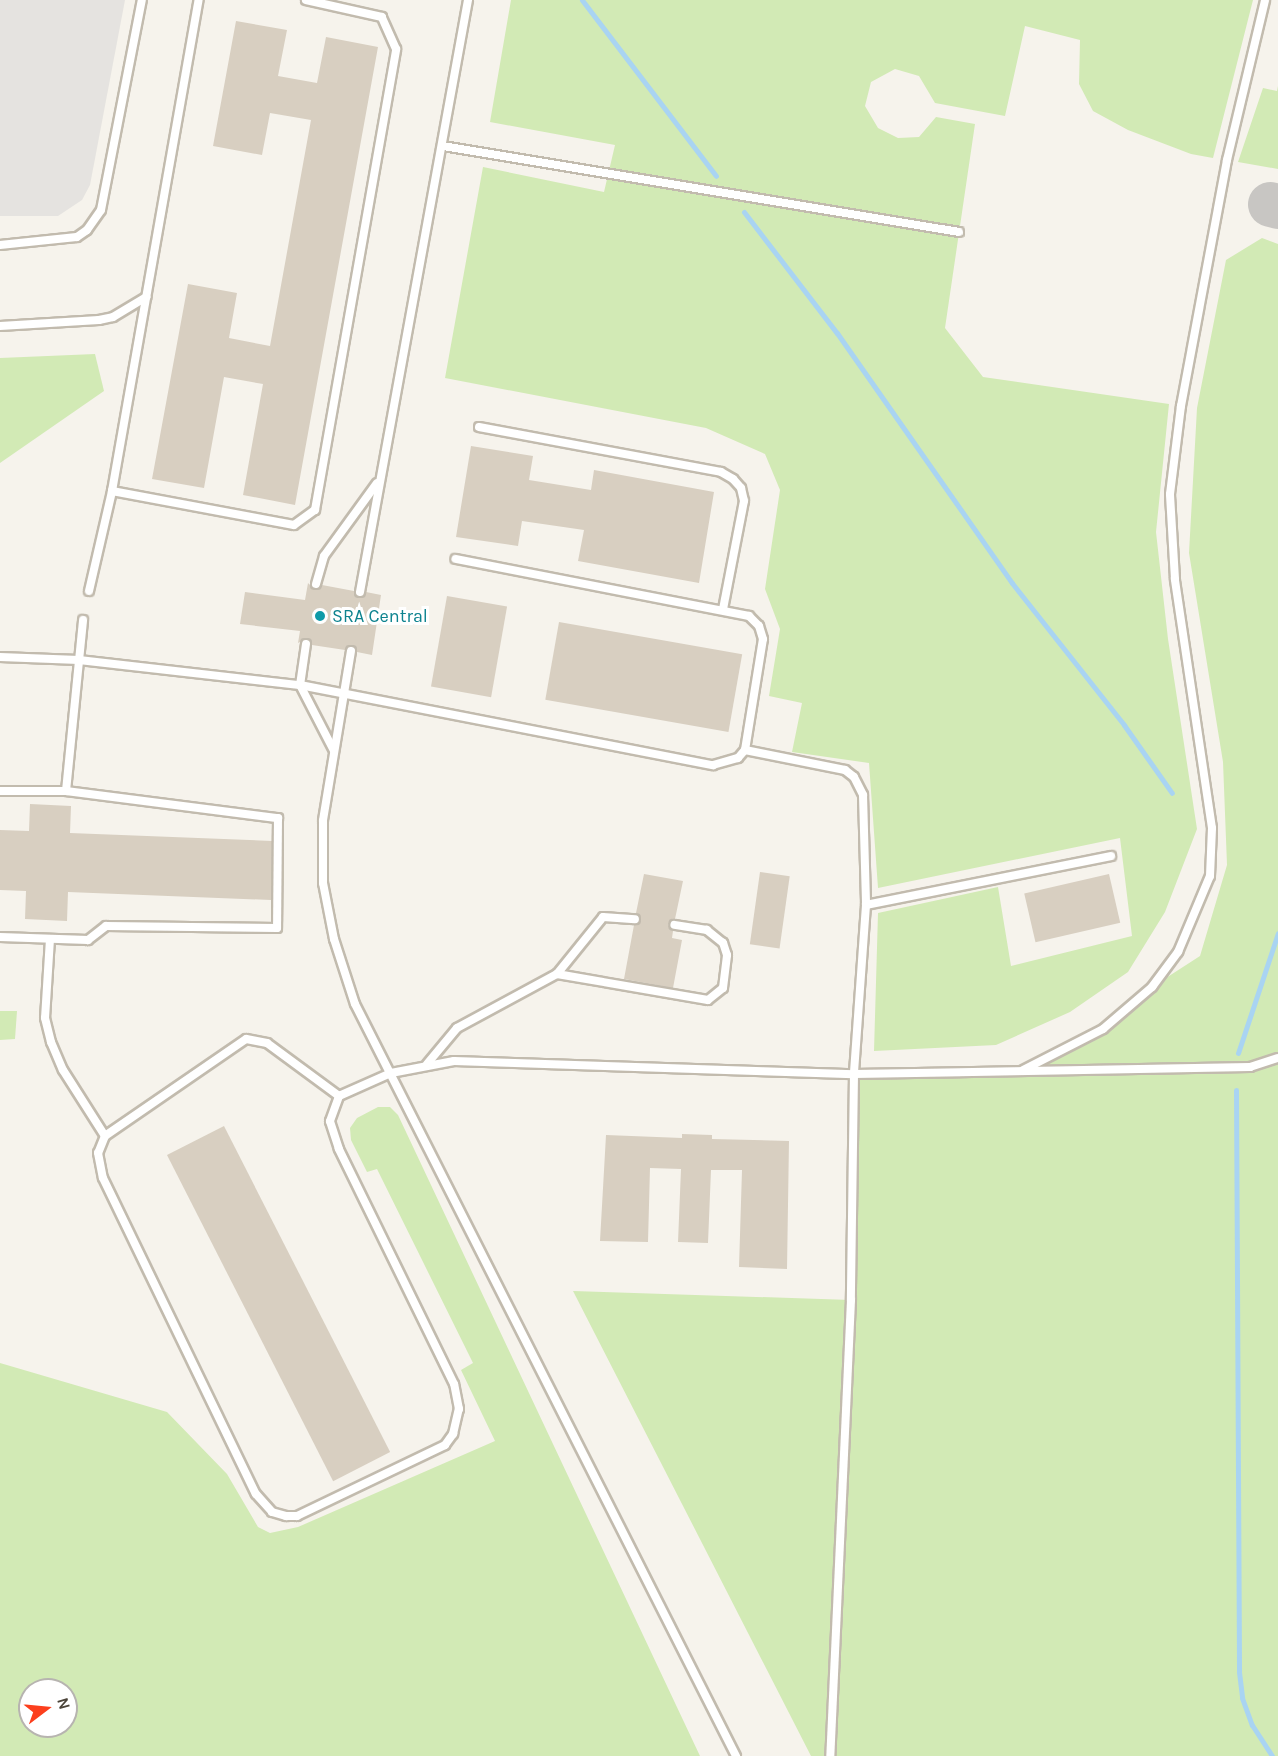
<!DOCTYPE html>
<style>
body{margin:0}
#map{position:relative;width:1278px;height:1756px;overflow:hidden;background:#f6f3ec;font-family:Karla,sans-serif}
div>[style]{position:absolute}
.green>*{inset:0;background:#d2eab5}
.parking>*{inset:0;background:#e5e3e0}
.stream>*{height:5px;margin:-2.5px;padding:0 2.5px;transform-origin:2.5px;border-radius:2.5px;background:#a9d4f2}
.taxiway>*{height:45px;margin:-22.5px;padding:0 22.5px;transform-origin:22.5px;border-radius:22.5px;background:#c8c6c3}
.building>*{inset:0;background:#d8cfc1;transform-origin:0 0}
.roads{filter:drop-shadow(2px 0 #c2bbae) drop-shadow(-2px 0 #c2bbae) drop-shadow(0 2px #c2bbae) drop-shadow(0 -2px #c2bbae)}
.service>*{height:8px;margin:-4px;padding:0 4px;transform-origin:4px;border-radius:4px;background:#fff}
.dots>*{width:16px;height:16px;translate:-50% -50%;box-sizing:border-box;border:3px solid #fff;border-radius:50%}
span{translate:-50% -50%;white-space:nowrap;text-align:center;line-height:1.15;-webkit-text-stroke:6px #fff;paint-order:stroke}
.culture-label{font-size:18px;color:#0d838f}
.left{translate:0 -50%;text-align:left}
.north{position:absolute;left:18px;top:1678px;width:60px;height:60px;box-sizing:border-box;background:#fff;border:2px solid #b7b4b0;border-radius:50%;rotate:74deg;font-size:16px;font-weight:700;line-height:24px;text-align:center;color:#4b4439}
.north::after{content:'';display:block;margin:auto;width:21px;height:27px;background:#fc3f1d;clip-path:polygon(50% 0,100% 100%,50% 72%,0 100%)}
</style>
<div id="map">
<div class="green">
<div style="clip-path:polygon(511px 0,1253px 0,1213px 158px,1191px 154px,1128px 130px,1093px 111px,1079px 84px,1080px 40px,1025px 26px,1005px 116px,935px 103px,919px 76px,895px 69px,871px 82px,865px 106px,878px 128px,898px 138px,919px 137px,936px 117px,975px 124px,945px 328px,983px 377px,1169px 404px,1156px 532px,1168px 639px,1197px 829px,1165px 912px,1128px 972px,1070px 1012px,996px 1045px,874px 1051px,878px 913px,998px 887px,1011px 966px,1132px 936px,1120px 838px,878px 888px,869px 763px,792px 752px,802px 703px,769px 696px,780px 629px,765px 589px,780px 490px,765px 454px,706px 428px,445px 378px,483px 167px,604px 192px,615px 145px,490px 122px)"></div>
<div style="clip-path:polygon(1278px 86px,1278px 169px,1238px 162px,1263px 88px,1277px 91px)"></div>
<div style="clip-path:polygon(1262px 238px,1278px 244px,1278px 1756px,811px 1756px,573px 1291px,851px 1300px,854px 1074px,1022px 1071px,1103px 1029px,1152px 987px,1200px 956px,1227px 865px,1223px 762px,1189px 553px,1197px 408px,1226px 260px)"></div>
<div style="clip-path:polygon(95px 354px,104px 391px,0 463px,0 358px)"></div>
<div style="clip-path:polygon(0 1011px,17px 1011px,15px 1039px,0 1040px)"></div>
<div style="clip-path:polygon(evenodd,378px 1107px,390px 1107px,398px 1115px,700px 1756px,0 1756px,0 1363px,167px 1412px,227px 1474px,258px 1527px,270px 1533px,298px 1527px,495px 1441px,461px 1370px,473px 1363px,377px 1169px,367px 1172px,351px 1140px,350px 1128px,357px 1118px,378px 1107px,30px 1690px,66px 1690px,66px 1726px,30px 1726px,30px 1690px)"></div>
</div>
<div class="parking">
<div style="clip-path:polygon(0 0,125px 0,90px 185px,82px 200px,58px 216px,0 216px)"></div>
</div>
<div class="stream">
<div style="left:582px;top:0;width:221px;rotate:52.7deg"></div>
<div style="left:744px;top:212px;width:153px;rotate:52.5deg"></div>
<div style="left:837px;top:333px;width:305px;rotate:55deg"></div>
<div style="left:1012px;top:583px;width:181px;rotate:51.7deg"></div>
<div style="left:1124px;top:725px;width:83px;rotate:54.8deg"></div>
<div style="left:1238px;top:1053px;width:126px;rotate:-71.6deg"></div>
<div style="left:1236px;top:1090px;width:582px;rotate:89.7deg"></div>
<div style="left:1239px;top:1672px;width:26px;rotate:83deg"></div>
<div style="left:1242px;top:1698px;width:29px;rotate:70deg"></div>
<div style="left:1252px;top:1725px;width:37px;rotate:57deg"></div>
</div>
<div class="taxiway">
<div style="left:1270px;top:204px;width:8px;rotate:14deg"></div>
</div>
<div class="building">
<div style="clip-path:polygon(236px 21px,287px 30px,278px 76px,317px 83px,326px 37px,378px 47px,295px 505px,243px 495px,263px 384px,224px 377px,204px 488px,152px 479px,188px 284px,237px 293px,229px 338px,270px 346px,311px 120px,270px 113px,262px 155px,213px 146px)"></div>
<div style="clip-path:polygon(471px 446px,533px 456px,529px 480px,591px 490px,594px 470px,714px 492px,699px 583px,578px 561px,584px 530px,522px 521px,518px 546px,456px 537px)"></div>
<div style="clip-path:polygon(308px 583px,315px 590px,322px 585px,354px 591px,360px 598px,366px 592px,381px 595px,372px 655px,357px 652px,351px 645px,345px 650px,312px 645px,307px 638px,298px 643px,300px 631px,240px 624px,245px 592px,305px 600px)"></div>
<div style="left:447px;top:596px;width:61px;height:92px;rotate:10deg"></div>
<div style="left:559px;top:622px;width:186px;height:79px;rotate:10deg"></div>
<div style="clip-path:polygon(30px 804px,71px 806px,70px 833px,272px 841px,271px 900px,68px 892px,67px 921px,25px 919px,26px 891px,0 890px,0 830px,29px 831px)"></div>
<div style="left:760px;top:872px;width:30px;height:73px;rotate:8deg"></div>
<div style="clip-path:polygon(644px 874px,683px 881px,675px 919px,668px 925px,673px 931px,672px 938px,682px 940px,673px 988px,624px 979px,634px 925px,641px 920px,636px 913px)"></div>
<div style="left:1109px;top:874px;width:50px;height:87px;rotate:77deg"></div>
<div style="left:224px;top:1126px;width:366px;height:64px;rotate:63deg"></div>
<div style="clip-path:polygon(682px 1134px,712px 1135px,712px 1139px,789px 1141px,787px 1269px,739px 1267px,742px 1170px,711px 1170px,708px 1243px,678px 1242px,681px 1169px,650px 1168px,648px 1242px,600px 1241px,606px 1135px,682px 1138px)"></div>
</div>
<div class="roads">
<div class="service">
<div style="left:443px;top:146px;width:523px;rotate:9.46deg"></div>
<div style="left:0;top:245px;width:77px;rotate:-5.9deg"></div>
<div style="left:77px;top:237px;width:12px;rotate:-35deg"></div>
<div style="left:87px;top:230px;width:24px;rotate:-55deg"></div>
<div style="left:101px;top:210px;width:214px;rotate:-79deg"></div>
<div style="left:0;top:326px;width:99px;rotate:-3.5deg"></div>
<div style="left:99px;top:320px;width:14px;rotate:-12deg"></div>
<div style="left:113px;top:317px;width:39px;rotate:-31deg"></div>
<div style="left:479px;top:427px;width:246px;rotate:10.5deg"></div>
<div style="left:721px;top:472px;width:14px;rotate:30deg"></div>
<div style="left:733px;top:479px;width:12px;rotate:48deg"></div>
<div style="left:741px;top:488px;width:13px;rotate:77deg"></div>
<div style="left:744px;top:501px;width:110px;rotate:101deg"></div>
<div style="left:112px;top:491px;width:185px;rotate:10.6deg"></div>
<div style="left:294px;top:525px;width:26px;rotate:-36deg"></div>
<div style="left:315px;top:510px;width:468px;rotate:-80deg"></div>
<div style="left:396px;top:49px;width:35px;rotate:-114deg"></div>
<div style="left:382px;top:17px;width:78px;rotate:-167.4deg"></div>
<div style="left:316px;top:584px;width:29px;rotate:-74deg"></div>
<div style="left:324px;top:556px;width:90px;rotate:-54deg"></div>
<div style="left:89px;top:591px;width:103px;rotate:-77deg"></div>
<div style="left:112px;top:491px;width:499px;rotate:-80deg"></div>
<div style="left:360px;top:592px;width:602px;rotate:-79.66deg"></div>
<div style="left:306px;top:644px;width:41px;rotate:98.3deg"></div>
<div style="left:300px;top:685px;width:74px;rotate:62.7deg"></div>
<div style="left:351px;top:651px;width:172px;rotate:99.4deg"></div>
<div style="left:323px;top:821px;width:62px;rotate:90deg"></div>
<div style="left:323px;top:883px;width:57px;rotate:78.9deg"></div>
<div style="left:334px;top:939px;width:68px;rotate:72.1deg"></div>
<div style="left:355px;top:1004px;width:843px;rotate:63.13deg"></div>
<div style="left:0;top:657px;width:79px;rotate:2.2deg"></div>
<div style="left:79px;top:660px;width:222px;rotate:6.5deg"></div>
<div style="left:300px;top:685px;width:421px;rotate:11deg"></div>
<div style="left:713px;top:765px;width:26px;rotate:-16deg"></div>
<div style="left:738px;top:758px;width:11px;rotate:-49deg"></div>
<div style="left:745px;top:750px;width:112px;rotate:-80.8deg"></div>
<div style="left:763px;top:639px;width:14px;rotate:-107deg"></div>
<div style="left:759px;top:626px;width:14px;rotate:-135deg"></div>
<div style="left:749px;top:616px;width:299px;rotate:-169deg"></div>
<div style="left:745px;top:750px;width:102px;rotate:11.3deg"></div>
<div style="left:845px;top:770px;width:11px;rotate:38deg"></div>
<div style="left:854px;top:777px;width:20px;rotate:63deg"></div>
<div style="left:863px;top:795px;width:110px;rotate:88.4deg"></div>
<div style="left:866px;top:905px;width:169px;rotate:94.1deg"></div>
<div style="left:854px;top:1074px;width:226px;rotate:90.8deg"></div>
<div style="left:851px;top:1300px;width:456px;rotate:92.6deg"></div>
<div style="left:0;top:791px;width:66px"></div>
<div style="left:66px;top:791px;width:214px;rotate:7.3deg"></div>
<div style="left:278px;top:818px;width:110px;rotate:90.5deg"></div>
<div style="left:277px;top:928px;width:171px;rotate:-179.3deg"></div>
<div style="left:106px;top:926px;width:23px;rotate:142deg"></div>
<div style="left:88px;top:940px;width:88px;rotate:-178deg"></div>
<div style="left:66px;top:791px;width:172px;rotate:-84.3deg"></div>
<div style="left:866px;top:905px;width:250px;rotate:-11.3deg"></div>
<div style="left:50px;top:939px;width:79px;rotate:93.6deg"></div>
<div style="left:45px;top:1018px;width:25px;rotate:76deg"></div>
<div style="left:51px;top:1042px;width:30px;rotate:67deg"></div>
<div style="left:63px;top:1070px;width:78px;rotate:57.5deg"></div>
<div style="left:557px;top:974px;width:153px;rotate:9.8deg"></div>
<div style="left:708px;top:1000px;width:19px;rotate:-39deg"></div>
<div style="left:723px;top:988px;width:33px;rotate:-83deg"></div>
<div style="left:727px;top:955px;width:13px;rotate:-108deg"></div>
<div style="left:723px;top:943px;width:21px;rotate:-141deg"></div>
<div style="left:707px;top:930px;width:33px;rotate:-171deg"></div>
<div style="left:427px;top:1064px;width:47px;rotate:-50.2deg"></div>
<div style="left:457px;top:1028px;width:114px;rotate:-28.4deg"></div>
<div style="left:557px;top:974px;width:73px;rotate:-51.1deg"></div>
<div style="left:603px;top:917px;width:32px;rotate:4deg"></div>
<div style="left:1023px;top:1070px;width:90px;rotate:-27.1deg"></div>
<div style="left:1103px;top:1029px;width:65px;rotate:-40.6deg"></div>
<div style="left:1152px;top:987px;width:44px;rotate:-53.4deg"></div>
<div style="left:1178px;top:952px;width:82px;rotate:-67.2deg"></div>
<div style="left:1210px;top:876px;width:48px;rotate:-87.6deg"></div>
<div style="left:1212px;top:828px;width:252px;rotate:-98.5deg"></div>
<div style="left:1175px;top:579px;width:85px;rotate:-93.4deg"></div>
<div style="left:1170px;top:494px;width:89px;rotate:-82.9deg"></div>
<div style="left:1181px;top:406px;width:250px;rotate:-79.4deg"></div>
<div style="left:1227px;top:160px;width:164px;rotate:-76.6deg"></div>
<div style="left:339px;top:1096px;width:89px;rotate:-143.6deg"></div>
<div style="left:267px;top:1043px;width:21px;rotate:-169deg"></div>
<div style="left:246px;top:1039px;width:171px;rotate:145.5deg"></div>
<div style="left:105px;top:1136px;width:18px;rotate:112deg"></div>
<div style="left:98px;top:1153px;width:25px;rotate:79deg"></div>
<div style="left:103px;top:1178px;width:351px;rotate:64.2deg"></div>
<div style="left:256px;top:1494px;width:24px;rotate:48deg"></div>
<div style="left:272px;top:1512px;width:15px;rotate:16deg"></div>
<div style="left:286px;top:1516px;width:11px"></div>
<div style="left:297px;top:1516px;width:164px;rotate:-25.6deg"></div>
<div style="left:445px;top:1445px;width:14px;rotate:-54deg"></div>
<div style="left:453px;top:1434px;width:26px;rotate:-77deg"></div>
<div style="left:459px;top:1409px;width:25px;rotate:-101deg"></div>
<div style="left:454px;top:1384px;width:262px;rotate:-116.1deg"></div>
<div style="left:339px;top:1149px;width:29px;rotate:-108deg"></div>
<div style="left:330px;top:1121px;width:27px;rotate:-70deg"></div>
<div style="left:339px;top:1096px;width:57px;rotate:-23.9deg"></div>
<div style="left:391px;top:1073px;width:64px;rotate:-10.8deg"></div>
<div style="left:454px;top:1061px;width:400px;rotate:1.9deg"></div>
<div style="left:854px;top:1074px;width:396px;rotate:-1deg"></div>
<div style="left:1250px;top:1067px;width:29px;rotate:-18deg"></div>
</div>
</div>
<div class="dots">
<div style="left:320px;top:616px;background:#0f9aa8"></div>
</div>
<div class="culture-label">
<span class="left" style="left:332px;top:616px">SRA Central</span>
</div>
<div class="north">N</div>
</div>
